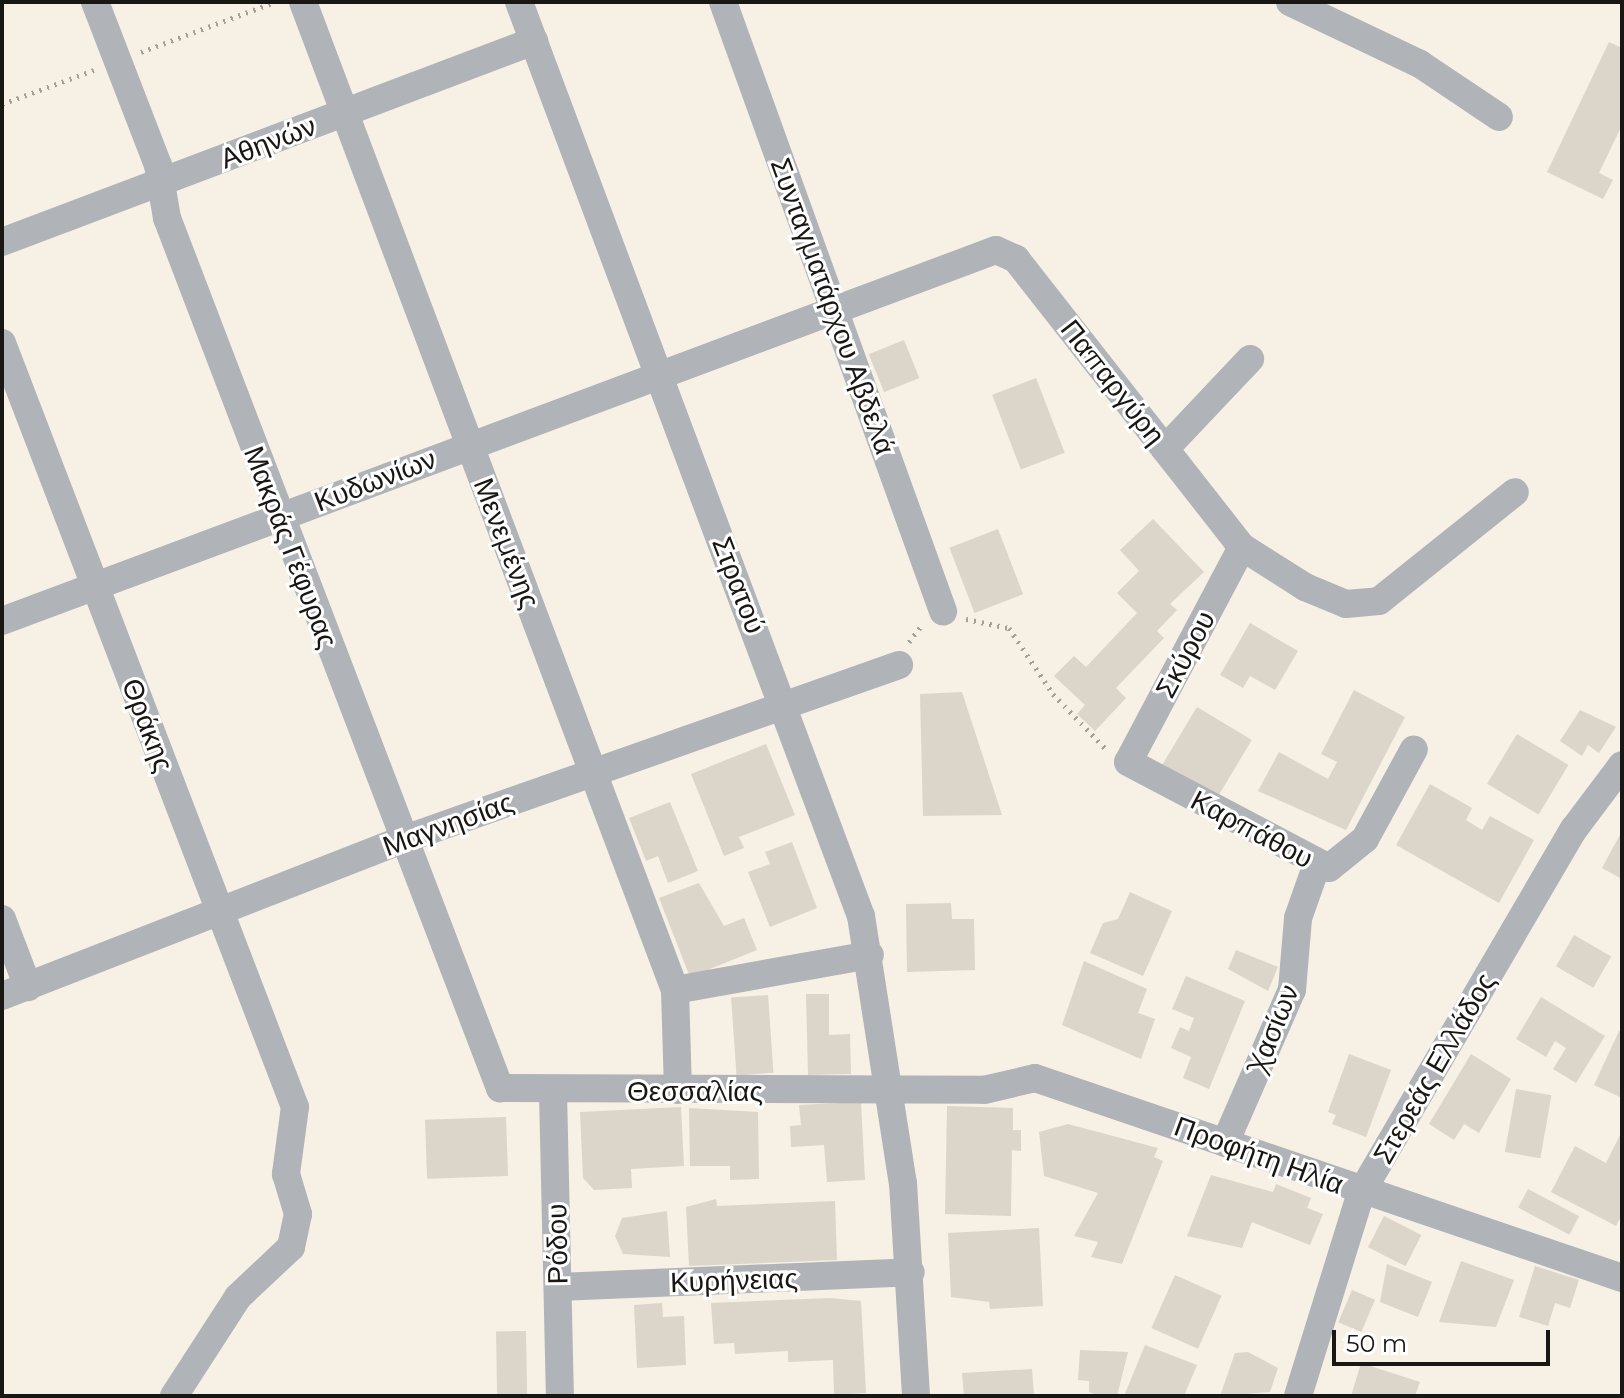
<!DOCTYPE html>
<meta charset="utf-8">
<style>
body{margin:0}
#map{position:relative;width:1624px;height:1398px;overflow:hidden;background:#f6f0e5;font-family:Montserrat,sans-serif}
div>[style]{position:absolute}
.building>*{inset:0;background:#dbd5ca;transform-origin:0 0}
.path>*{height:5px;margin-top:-2.5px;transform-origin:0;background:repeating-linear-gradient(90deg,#a49f97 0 2px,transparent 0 8px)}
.minor>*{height:28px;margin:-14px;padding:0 14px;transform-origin:14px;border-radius:14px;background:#b0b3b7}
span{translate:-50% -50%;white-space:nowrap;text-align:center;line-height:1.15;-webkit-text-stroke:6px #fff;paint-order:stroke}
.street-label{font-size:28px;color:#191714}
.frame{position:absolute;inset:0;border:4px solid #191714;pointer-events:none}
.scale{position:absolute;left:1332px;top:1330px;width:218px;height:36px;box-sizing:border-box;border:4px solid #191714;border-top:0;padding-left:10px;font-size:24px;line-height:28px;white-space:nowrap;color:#191714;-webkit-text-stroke:6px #fff;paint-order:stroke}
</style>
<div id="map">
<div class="building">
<div style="clip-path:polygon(1609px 42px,1622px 48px,1622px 125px,1599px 173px,1613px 180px,1603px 199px,1547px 172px)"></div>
<div style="left:904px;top:340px;width:41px;height:38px;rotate:68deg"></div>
<div style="left:1036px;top:378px;width:80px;height:47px;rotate:69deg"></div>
<div style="clip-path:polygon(1153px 519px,1204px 572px,1170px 604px,1177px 610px,1157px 631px,1164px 638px,1116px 688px,1126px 698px,1095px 731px,1077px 714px,1085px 705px,1054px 676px,1074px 656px,1086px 667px,1137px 613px,1117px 593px,1139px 571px,1120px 550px)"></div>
<div style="left:998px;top:529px;width:70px;height:52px;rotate:69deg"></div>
<div style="clip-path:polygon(1250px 623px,1298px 651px,1275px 690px,1250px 676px,1243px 688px,1220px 675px)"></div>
<div style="clip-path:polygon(1354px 690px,1405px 717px,1346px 830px,1258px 791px,1279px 752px,1328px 779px,1337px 762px,1321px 754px)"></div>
<div style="clip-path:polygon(962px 692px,1002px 815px,923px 816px,920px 694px)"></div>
<div style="left:1197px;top:707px;width:64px;height:74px;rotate:31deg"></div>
<div style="clip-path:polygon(1580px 710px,1616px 727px,1599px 753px,1588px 745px,1582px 756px,1560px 741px)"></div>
<div style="left:1517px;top:734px;width:60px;height:58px;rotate:31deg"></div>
<div style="clip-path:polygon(766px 744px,795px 815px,739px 837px,744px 848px,724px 856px,691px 774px)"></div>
<div style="clip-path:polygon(1430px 784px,1472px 808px,1466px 820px,1482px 830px,1490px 816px,1534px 840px,1499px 903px,1396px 845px)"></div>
<div style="clip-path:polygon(670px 802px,698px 871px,668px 883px,658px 856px,646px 861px,629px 818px)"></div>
<div style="clip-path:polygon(1622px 831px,1622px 879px,1602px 868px)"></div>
<div style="clip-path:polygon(792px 842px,817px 908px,770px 927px,748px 872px,770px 864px,765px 852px)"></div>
<div style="clip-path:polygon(699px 883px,724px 926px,744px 918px,757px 950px,690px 977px,659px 898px)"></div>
<div style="clip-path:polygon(1130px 892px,1172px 911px,1143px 976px,1090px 953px,1103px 923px,1118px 919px)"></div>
<div style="clip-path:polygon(951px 903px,952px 919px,974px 919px,975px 970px,907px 972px,906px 904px)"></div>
<div style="left:1574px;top:935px;width:43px;height:36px;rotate:30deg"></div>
<div style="clip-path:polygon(1236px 950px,1278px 967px,1268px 991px,1228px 969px)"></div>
<div style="clip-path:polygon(1084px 961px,1147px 989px,1138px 1013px,1155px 1019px,1141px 1059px,1062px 1025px)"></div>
<div style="clip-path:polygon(1186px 976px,1245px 1001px,1209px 1089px,1183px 1078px,1191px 1057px,1171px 1048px,1180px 1027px,1189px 1031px,1194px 1018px,1172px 1009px)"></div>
<div style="clip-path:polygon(806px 994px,829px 994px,829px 1035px,850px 1034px,851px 1074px,808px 1075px)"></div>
<div style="left:768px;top:995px;width:78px;height:37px;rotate:86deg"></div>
<div style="clip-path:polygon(1541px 997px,1605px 1036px,1576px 1083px,1553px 1069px,1566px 1048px,1555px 1041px,1546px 1057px,1516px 1039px)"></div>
<div style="clip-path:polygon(1619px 1031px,1622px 1032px,1622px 1098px,1594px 1085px)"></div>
<div style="clip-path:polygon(1349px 1054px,1391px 1070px,1366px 1137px,1332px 1124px,1336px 1115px,1328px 1112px)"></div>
<div style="clip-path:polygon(1471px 1054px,1511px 1079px,1479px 1133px,1464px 1124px,1454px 1140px,1429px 1124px)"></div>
<div style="left:1516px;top:1089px;width:36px;height:64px;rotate:10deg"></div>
<div style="clip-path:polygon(861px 1102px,865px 1180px,827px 1182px,824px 1145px,791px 1147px,790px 1126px,801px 1125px,799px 1105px)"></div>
<div style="clip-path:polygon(947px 1106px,1013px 1108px,1013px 1130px,1021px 1130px,1021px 1151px,1012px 1150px,1011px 1216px,945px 1214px)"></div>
<div style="clip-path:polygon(681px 1107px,684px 1166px,631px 1169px,632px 1188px,594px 1190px,583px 1178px,580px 1112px)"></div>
<div style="clip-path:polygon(689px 1108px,758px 1112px,759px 1179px,730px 1180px,730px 1166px,690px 1166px)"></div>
<div style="left:506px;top:1117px;width:59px;height:81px;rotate:88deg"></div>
<div style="clip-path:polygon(1068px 1124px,1158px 1148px,1154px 1157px,1163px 1161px,1122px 1264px,1091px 1257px,1098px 1242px,1074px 1236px,1098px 1193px,1044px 1176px,1039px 1132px)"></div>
<div style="clip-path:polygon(1622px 1131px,1622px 1214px,1616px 1226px,1551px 1192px,1575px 1146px,1606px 1163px)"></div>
<div style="clip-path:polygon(1211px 1175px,1273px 1192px,1276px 1184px,1311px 1198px,1307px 1208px,1323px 1214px,1310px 1245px,1252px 1222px,1242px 1248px,1187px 1236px)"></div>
<div style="left:1528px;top:1189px;width:58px;height:21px;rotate:28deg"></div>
<div style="clip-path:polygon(716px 1199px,717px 1206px,835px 1201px,837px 1260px,689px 1266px,686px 1207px)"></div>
<div style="clip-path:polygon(667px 1211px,670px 1257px,623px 1254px,615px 1236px,622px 1218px)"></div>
<div style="left:1384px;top:1216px;width:42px;height:35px;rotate:27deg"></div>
<div style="clip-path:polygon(1039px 1228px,1043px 1306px,990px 1309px,989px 1302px,951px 1297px,948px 1233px)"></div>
<div style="clip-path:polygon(1461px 1261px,1514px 1280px,1496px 1327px,1439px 1322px)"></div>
<div style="clip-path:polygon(1387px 1264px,1432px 1282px,1418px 1317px,1380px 1302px)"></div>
<div style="clip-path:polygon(1535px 1266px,1579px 1280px,1570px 1308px,1555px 1303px,1548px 1326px,1519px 1317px)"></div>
<div style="left:1175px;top:1275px;width:51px;height:58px;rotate:24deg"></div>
<div style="left:1352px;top:1290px;width:25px;height:35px;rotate:23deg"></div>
<div style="clip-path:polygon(830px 1298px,861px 1301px,866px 1393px,834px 1395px,833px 1360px,788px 1362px,788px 1351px,735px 1354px,734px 1343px,714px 1344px,711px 1303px)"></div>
<div style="clip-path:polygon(662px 1303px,663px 1317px,684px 1316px,686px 1365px,637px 1368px,634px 1305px)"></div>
<div style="left:526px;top:1331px;width:65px;height:30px;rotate:89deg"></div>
<div style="clip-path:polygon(1145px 1345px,1197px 1365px,1184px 1396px,1124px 1396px)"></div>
<div style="clip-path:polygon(1080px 1350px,1128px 1352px,1117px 1396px,1098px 1396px,1089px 1392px,1089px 1381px,1078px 1380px)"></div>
<div style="clip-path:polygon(1248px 1352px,1278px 1368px,1270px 1392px,1220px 1396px,1235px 1353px)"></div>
<div style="clip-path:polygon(1361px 1363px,1420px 1382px,1415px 1396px,1351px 1396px)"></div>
<div style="clip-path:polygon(1032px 1369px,1034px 1396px,964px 1396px,962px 1373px)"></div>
</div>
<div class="path">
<div style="left:141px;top:52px;width:143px;rotate:-20.5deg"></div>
<div style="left:2px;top:104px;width:98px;rotate:-20.3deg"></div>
<div style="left:966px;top:619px;width:44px;rotate:11.8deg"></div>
<div style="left:1009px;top:628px;width:79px;rotate:56.3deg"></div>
<div style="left:1053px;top:694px;width:75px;rotate:46.1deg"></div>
<div style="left:909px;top:642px;width:21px;rotate:-53deg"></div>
</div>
<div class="minor">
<div style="left:95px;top:2px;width:175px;rotate:68.9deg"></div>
<div style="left:158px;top:165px;width:54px;rotate:80.4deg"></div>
<div style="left:167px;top:218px;width:932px;rotate:69.06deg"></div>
<div style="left:500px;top:1088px;width:484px;rotate:0.2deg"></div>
<div style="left:984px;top:1090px;width:52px;rotate:-13.2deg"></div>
<div style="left:1035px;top:1078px;width:620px;rotate:18.81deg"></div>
<div style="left:303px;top:2px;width:1056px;rotate:69.37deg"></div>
<div style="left:675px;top:990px;width:100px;rotate:88.3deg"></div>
<div style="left:519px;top:2px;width:976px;rotate:69.49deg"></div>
<div style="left:861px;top:916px;width:270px;rotate:81.1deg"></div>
<div style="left:903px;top:1183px;width:213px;rotate:86.5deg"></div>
<div style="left:723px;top:2px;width:648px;rotate:70.14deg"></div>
<div style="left:1290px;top:2px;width:144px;rotate:25.5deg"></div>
<div style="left:1420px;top:64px;width:95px;rotate:33.9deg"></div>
<div style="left:2px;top:242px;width:569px;rotate:-20.7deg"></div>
<div style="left:2px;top:343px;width:818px;rotate:69.02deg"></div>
<div style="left:295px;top:1107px;width:68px;rotate:97.7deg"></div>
<div style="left:286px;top:1174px;width:42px;rotate:73.3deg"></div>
<div style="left:298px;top:1214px;width:34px;rotate:102deg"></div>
<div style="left:291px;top:1247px;width:73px;rotate:136.7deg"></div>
<div style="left:238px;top:1297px;width:118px;rotate:122.9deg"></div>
<div style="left:1165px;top:449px;width:124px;rotate:-46.6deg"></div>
<div style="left:1242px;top:547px;width:243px;rotate:117.9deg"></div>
<div style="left:1128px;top:762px;width:227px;rotate:27.8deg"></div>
<div style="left:1329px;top:868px;width:46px;rotate:-38.9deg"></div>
<div style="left:1365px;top:839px;width:102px;rotate:-61.4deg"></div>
<div style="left:2px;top:621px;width:1061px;rotate:-20.47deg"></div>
<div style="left:996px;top:250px;width:22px;rotate:24deg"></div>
<div style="left:1016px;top:259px;width:366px;rotate:51.9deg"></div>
<div style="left:1242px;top:547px;width:75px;rotate:32.4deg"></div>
<div style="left:1305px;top:587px;width:44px;rotate:22.5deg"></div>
<div style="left:1346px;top:604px;width:33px;rotate:-5deg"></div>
<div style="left:1379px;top:601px;width:174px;rotate:-38.7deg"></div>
<div style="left:2px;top:919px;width:73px;rotate:69.1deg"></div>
<div style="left:675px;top:990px;width:198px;rotate:-10.2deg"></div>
<div style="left:2px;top:996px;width:429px;rotate:-21.3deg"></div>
<div style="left:402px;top:840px;width:527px;rotate:-19.4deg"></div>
<div style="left:553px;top:1092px;width:304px;rotate:88.7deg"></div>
<div style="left:1225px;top:1143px;width:167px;rotate:-66.4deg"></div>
<div style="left:1292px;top:990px;width:72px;rotate:-85.2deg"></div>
<div style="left:1298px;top:918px;width:57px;rotate:-70.6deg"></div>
<div style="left:558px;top:1287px;width:353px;rotate:-2.4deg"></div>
<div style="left:1298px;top:1396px;width:213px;rotate:-72.8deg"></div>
<div style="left:1361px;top:1193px;width:422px;rotate:-59.7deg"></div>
<div style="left:1574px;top:829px;width:80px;rotate:-53.1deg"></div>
</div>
<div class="street-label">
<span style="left:268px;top:142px;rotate:-21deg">Αθηνών</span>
<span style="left:833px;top:306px;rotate:70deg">Συνταγματάρχου Αβδελά</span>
<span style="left:1113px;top:382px;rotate:52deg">Παπαργύρη</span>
<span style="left:375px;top:480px;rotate:-21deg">Κυδωνίων</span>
<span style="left:507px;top:543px;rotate:69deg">Μενεμένης</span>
<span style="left:291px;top:547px;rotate:69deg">Μακράς Γέφυρας</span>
<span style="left:739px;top:585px;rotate:69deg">Στρατού</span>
<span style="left:1185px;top:654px;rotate:-62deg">Σκύρου</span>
<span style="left:148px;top:725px;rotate:69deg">Θράκης</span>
<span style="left:448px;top:824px;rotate:-20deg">Μαγνησίας</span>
<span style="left:1252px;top:829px;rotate:28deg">Καρπάθου</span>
<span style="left:1273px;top:1028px;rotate:-68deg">Χασίων</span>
<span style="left:1434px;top:1068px;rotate:-60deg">Στερεάς Ελλάδος</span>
<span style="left:695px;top:1091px">Θεσσαλίας</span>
<span style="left:1259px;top:1155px;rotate:20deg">Προφήτη Ηλία</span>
<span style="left:557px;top:1244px;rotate:-91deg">Ρόδου</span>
<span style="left:734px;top:1280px;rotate:-2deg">Κυρήνειας</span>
</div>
<div class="frame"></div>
<div class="scale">50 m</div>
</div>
